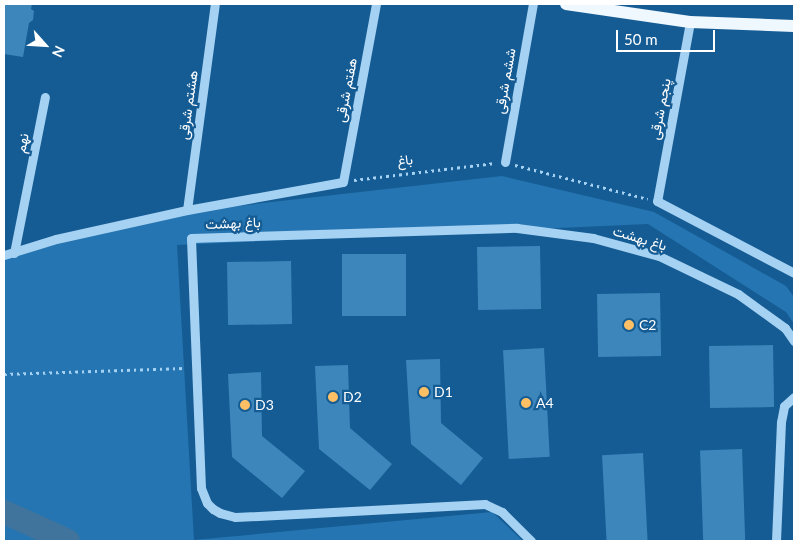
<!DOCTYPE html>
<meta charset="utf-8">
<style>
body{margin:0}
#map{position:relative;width:798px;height:545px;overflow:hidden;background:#155c94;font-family:Lato,Vazirmatn,sans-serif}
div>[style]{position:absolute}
.green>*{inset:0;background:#2475b1}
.river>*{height:24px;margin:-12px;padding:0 12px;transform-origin:12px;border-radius:12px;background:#41749c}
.building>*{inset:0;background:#3d86bc;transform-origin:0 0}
.path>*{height:2.5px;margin-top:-1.25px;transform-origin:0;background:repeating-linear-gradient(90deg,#a5d1f2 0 2.5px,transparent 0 6.5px)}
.minor>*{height:9px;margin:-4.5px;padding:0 4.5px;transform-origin:4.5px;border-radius:4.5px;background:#a5d1f2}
.major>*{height:12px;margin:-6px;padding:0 6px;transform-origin:6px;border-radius:6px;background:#eff7ff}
.dots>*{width:14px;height:14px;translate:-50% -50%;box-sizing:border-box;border:2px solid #155c94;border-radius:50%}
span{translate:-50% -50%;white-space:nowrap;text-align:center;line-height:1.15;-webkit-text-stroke:4.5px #155c94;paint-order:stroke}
.street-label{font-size:14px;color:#fff}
.poi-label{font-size:14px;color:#fff}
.left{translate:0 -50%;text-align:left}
.frame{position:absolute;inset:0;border:5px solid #fff;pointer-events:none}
.north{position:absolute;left:20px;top:20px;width:50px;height:50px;-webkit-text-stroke:4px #155c94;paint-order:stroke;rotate:116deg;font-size:14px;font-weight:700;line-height:20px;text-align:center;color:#fff}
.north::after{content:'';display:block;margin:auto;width:18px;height:22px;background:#fff;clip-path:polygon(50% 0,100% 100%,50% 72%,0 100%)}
.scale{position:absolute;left:616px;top:30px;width:99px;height:22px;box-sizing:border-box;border:2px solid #fff;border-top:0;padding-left:6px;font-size:15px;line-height:18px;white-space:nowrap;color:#fff;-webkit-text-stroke:4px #155c94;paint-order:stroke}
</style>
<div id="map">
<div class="green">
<div style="clip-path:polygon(502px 176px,654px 212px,786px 286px,794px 297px,794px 324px,786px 312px,648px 224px,177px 245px,194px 540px,492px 512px,523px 541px,4px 541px,4px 259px,72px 240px,202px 210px)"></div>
</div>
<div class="river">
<div style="left:4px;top:512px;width:70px;rotate:24.4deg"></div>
</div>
<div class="building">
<div style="clip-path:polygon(4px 4px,32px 4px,31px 9px,34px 11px,33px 20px,29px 23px,23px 57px,4px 54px)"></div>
<div style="left:540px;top:246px;width:63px;height:63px;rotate:89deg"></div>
<div style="left:406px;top:254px;width:62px;height:64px;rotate:90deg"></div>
<div style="left:291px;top:261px;width:63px;height:64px;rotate:89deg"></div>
<div style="left:660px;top:293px;width:63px;height:63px;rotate:89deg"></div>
<div style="left:773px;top:345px;width:62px;height:64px;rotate:89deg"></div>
<div style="left:544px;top:348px;width:109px;height:41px;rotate:87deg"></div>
<div style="clip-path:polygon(440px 359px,441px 423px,483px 458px,461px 485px,411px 444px,406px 360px)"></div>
<div style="clip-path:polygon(348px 365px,350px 428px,392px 464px,370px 490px,319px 449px,315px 366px)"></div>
<div style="clip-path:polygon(261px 372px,262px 436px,305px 471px,282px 498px,232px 457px,228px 374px)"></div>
<div style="left:742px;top:449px;width:92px;height:42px;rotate:88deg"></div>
<div style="left:643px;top:453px;width:88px;height:41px;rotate:87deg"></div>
</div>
<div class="path">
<div style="left:515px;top:165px;width:137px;rotate:14.3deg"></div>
<div style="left:354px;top:180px;width:142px;rotate:-6.9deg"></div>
<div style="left:4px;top:374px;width:181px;rotate:-1.9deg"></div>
</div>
<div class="minor">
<div style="left:690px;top:22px;width:182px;rotate:100.4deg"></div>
<div style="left:657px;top:201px;width:155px;rotate:27.7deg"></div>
<div style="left:505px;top:162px;width:160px;rotate:-80deg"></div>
<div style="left:187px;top:210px;width:208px;rotate:-82.3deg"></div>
<div style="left:14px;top:253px;width:159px;rotate:-78.8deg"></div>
<div style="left:4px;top:255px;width:54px;rotate:-17.1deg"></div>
<div style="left:56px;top:239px;width:134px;rotate:-12.5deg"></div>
<div style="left:187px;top:210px;width:158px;rotate:-10.2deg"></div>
<div style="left:343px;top:182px;width:181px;rotate:-79.5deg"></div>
<div style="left:531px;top:541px;width:41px;rotate:-135deg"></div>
<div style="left:502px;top:512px;width:19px;rotate:-155deg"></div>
<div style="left:485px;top:504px;width:250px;rotate:177deg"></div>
<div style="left:235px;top:517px;width:16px;rotate:-165deg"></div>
<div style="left:220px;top:513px;width:8px;rotate:-150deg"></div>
<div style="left:213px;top:509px;width:8px;rotate:-135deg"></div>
<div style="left:207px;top:503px;width:16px;rotate:-112deg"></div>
<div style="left:201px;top:488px;width:250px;rotate:-92.3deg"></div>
<div style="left:191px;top:238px;width:326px;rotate:-1.8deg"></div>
<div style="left:517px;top:228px;width:77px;rotate:7.5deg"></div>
<div style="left:593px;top:238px;width:68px;rotate:15.3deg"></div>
<div style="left:659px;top:256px;width:88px;rotate:25.7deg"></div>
<div style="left:738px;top:294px;width:58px;rotate:35.9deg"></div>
<div style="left:785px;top:328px;width:16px;rotate:55deg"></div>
<div style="left:776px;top:541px;width:119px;rotate:-87.6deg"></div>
<div style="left:781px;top:422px;width:16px;rotate:-79deg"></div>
<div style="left:784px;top:406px;width:13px;rotate:-42deg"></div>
</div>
<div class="major">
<div style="left:566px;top:4px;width:125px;rotate:8.3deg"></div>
<div style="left:690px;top:22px;width:104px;rotate:2.2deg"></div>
</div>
<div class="dots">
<div style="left:629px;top:325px;background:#ffc065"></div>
<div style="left:424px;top:392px;background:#ffc065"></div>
<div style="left:333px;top:397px;background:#ffc065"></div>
<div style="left:526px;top:403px;background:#ffc065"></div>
<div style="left:245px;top:405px;background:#ffc065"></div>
</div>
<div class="street-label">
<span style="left:505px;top:81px;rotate:-80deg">ششم شرقی</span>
<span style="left:346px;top:90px;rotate:-79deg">هفتم شرقی</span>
<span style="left:188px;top:105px;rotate:-82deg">هشتم شرقی</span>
<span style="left:660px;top:109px;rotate:-79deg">پنجم شرقی</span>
<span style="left:22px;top:143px;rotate:-79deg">نهم</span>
<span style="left:405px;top:160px;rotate:-7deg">باغ</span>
<span style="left:233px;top:223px;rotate:-2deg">باغ بهشت</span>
<span style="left:640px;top:238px;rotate:17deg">باغ بهشت</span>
</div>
<div class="poi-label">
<span class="left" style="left:639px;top:325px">C2</span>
<span class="left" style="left:434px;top:392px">D1</span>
<span class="left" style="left:343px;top:397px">D2</span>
<span class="left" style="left:536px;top:403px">A4</span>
<span class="left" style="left:255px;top:405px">D3</span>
</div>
<div class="frame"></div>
<div class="north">N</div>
<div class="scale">50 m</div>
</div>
